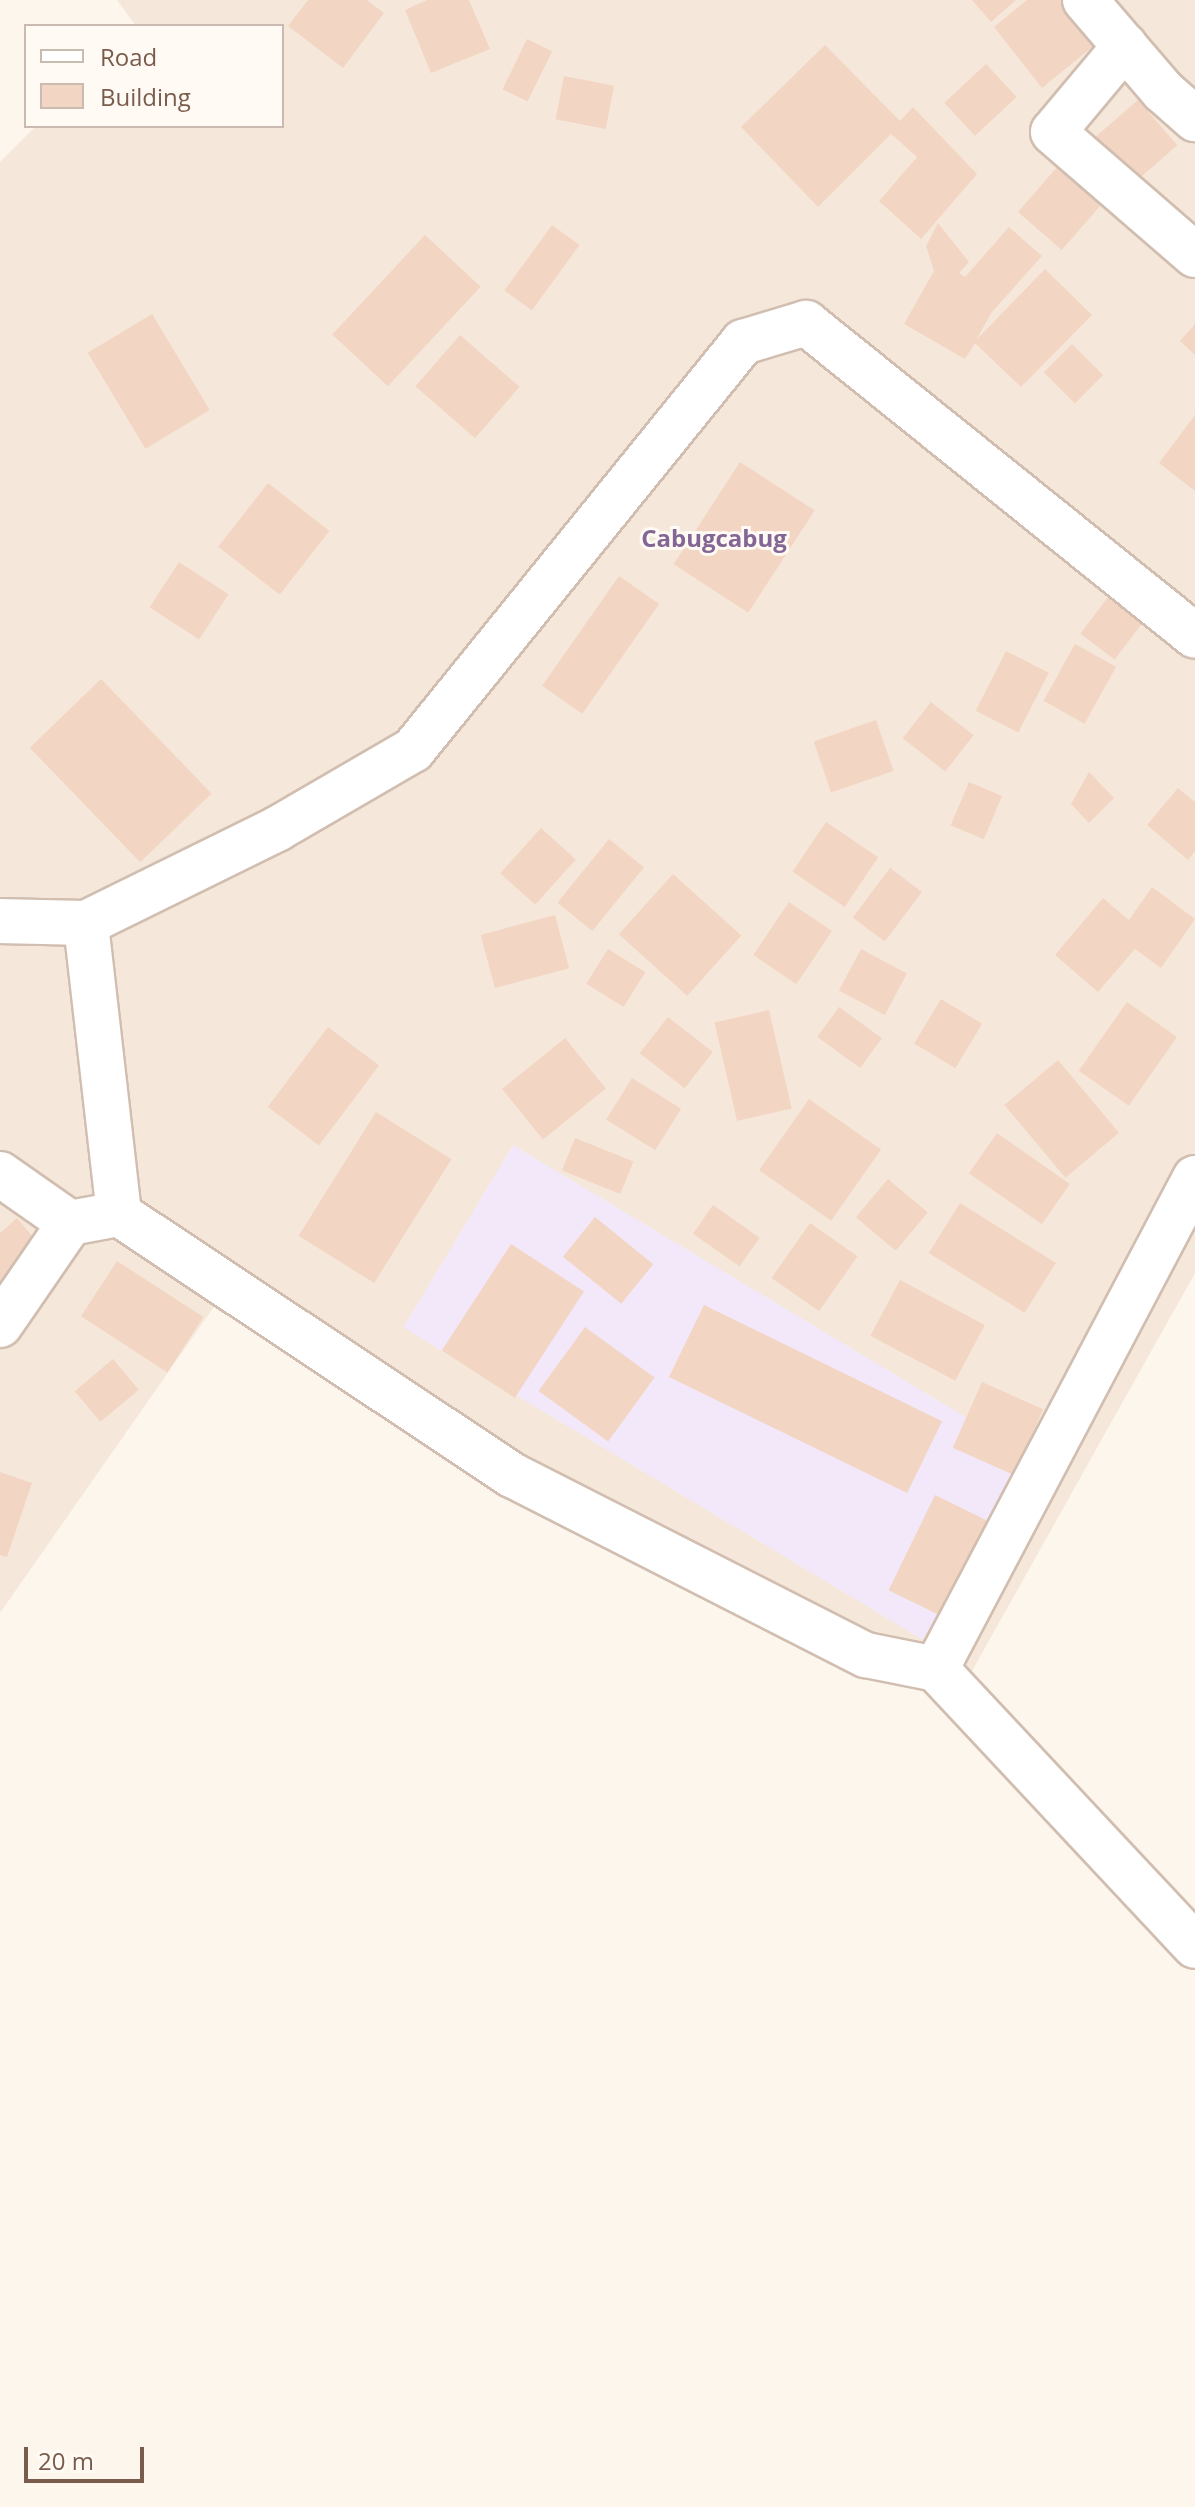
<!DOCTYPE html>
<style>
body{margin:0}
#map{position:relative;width:1195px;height:2507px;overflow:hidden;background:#fdf6ec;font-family:"Open Sans",sans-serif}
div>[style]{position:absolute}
.residential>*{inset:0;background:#f5e8da}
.education>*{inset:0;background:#f3e8fa;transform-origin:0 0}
.building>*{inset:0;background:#f3d5c3;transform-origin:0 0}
.roads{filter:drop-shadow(2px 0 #d1beb0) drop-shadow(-2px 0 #d1beb0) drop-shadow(0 2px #d1beb0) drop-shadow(0 -2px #d1beb0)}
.street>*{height:44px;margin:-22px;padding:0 22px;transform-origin:22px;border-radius:22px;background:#fff}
.secondary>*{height:44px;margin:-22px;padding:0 22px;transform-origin:22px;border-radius:22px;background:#fff}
span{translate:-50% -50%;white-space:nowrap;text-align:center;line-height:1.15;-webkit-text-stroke:6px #fffaf3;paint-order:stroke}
.quarter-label{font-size:24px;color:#846695;font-weight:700}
.legend{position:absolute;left:24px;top:24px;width:260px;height:104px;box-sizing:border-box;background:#fffaf3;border:2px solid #cabbb1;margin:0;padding:10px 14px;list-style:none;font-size:24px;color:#7a5c4d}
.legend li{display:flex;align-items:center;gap:16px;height:40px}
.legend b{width:40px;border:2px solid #cabbb1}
.scale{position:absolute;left:24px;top:2447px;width:120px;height:36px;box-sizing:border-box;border:4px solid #7a5c4d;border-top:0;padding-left:10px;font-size:24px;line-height:28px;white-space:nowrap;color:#7a5c4d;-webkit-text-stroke:6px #fffaf3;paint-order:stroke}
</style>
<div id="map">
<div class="residential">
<div style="clip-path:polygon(117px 0,1195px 0,1195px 1273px,958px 1696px,225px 1291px,0 1613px,0 162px,36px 126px,282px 126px,282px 26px,136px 26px)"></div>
</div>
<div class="education">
<div style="left:513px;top:1145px;width:606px;height:213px;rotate:31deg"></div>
</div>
<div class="building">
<div style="clip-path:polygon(308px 0,367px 0,384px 13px,343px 68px,288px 26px)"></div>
<div style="clip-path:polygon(427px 0,469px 0,490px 49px,431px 73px,405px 10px)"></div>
<div style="clip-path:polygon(972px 0,1016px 0,991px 22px)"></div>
<div style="clip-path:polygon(1027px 0,1069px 0,1101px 40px,1042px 88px,994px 27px)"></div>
<div style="left:527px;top:39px;width:28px;height:56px;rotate:26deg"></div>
<div style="clip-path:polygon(825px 45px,900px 121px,913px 107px,977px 174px,921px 239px,879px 201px,917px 157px,891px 134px,818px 207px,741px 127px)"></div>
<div style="left:986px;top:64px;width:45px;height:57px;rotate:47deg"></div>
<div style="left:564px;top:76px;width:51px;height:44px;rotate:11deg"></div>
<div style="left:1138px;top:100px;width:60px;height:63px;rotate:49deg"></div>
<div style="left:1058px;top:166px;width:58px;height:61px;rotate:41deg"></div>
<div style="clip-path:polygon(938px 223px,969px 262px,959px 273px,965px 277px,1009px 227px,1042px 256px,992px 312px,976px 340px,1045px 269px,1092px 315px,1021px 387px,975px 343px,965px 359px,904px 324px,934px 271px,926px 246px)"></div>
<div style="left:552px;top:225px;width:34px;height:81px;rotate:36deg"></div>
<div style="left:425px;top:235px;width:76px;height:136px;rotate:43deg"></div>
<div style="left:152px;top:314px;width:112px;height:75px;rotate:59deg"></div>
<div style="clip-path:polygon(1195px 324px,1195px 355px,1180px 341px)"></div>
<div style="left:460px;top:335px;width:79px;height:68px;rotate:41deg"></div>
<div style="left:1072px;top:344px;width:44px;height:40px;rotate:45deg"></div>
<div style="clip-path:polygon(1195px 415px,1195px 491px,1159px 463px)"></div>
<div style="left:740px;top:462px;width:89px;height:122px;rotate:33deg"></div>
<div style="left:268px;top:483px;width:78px;height:81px;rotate:38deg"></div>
<div style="left:179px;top:562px;width:59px;height:54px;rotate:33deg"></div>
<div style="left:619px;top:576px;width:49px;height:134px;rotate:35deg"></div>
<div style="left:1108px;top:597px;width:43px;height:46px;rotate:37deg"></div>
<div style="left:1075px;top:644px;width:47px;height:65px;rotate:29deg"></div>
<div style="left:1006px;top:651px;width:48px;height:67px;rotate:27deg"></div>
<div style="left:101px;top:679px;width:159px;height:99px;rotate:46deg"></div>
<div style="left:931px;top:702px;width:54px;height:46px;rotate:38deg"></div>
<div style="left:876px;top:720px;width:54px;height:66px;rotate:71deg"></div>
<div style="clip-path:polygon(1089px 772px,1114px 798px,1089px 823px,1071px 804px)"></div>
<div style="left:969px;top:782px;width:36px;height:47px;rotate:23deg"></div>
<div style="clip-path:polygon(1178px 788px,1195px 802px,1195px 851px,1188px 860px,1147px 825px)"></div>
<div style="left:826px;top:822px;width:63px;height:60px;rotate:34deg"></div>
<div style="left:541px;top:828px;width:47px;height:61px;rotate:42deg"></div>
<div style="left:609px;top:839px;width:45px;height:82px;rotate:39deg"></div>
<div style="left:890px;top:868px;width:40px;height:62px;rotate:37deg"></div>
<div style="left:673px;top:874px;width:92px;height:81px;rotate:42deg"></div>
<div style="clip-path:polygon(1152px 887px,1195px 919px,1161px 968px,1135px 949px,1098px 992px,1055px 955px,1103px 898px,1129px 920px)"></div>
<div style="left:789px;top:902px;width:52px;height:64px;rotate:34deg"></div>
<div style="left:555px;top:915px;width:55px;height:77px;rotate:75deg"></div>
<div style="left:608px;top:949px;width:44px;height:41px;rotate:32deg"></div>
<div style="left:861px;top:949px;width:52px;height:47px;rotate:28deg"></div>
<div style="left:941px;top:999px;width:48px;height:52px;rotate:31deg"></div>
<div style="left:1127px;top:1002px;width:61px;height:84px;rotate:35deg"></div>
<div style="left:839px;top:1007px;width:53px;height:37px;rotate:36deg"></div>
<div style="left:769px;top:1010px;width:101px;height:56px;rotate:77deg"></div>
<div style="left:668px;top:1017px;width:57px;height:46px;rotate:38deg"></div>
<div style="left:328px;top:1027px;width:64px;height:100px;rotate:37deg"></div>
<div style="left:565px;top:1038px;width:65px;height:81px;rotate:51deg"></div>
<div style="left:1058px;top:1060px;width:95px;height:70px;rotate:50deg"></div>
<div style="left:632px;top:1078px;width:58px;height:49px;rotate:32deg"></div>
<div style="left:809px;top:1099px;width:88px;height:87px;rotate:35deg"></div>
<div style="left:376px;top:1112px;width:89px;height:146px;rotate:32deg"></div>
<div style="left:997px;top:1133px;width:89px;height:49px;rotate:35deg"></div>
<div style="left:575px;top:1138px;width:63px;height:35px;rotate:22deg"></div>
<div style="left:888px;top:1179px;width:52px;height:50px;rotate:40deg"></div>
<div style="left:960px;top:1203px;width:113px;height:59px;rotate:32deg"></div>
<div style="left:713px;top:1205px;width:57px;height:35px;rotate:35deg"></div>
<div style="left:595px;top:1217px;width:75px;height:51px;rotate:39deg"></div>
<div style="clip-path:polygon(17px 1218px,43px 1249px,0 1286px,0 1233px)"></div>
<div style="left:810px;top:1223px;width:58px;height:67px;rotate:35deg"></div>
<div style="left:511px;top:1244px;width:87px;height:127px;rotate:33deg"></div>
<div style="left:117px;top:1261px;width:103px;height:66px;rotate:33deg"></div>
<div style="left:900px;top:1280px;width:96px;height:63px;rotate:28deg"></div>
<div style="left:704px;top:1305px;width:265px;height:80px;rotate:26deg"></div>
<div style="left:585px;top:1327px;width:86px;height:79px;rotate:36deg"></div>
<div style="left:113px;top:1359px;width:40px;height:50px;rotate:50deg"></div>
<div style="left:982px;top:1382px;width:67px;height:72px;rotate:24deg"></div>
<div style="clip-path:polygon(0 1472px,32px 1483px,7px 1557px,0 1555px)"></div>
<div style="left:935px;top:1495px;width:62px;height:106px;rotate:26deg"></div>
</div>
<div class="roads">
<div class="street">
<div style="left:1085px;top:0;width:120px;rotate:49.4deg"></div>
<div style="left:1163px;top:91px;width:43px;rotate:41.2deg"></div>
<div style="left:1125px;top:46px;width:112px;rotate:129.9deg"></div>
<div style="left:1053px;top:132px;width:188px;rotate:40.9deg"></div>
<div style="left:0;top:921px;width:86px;rotate:1.3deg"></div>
<div style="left:0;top:1174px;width:85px;rotate:35deg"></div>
<div style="left:70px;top:1223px;width:50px;rotate:-10.4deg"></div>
<div style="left:119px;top:1214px;width:472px;rotate:33.6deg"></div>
<div style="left:512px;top:1475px;width:397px;rotate:27deg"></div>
<div style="left:866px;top:1655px;width:71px;rotate:11.3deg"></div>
<div style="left:119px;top:1214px;width:293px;rotate:-96.5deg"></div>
<div style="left:86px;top:923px;width:213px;rotate:-26.2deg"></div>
<div style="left:277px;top:829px;width:157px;rotate:-30.2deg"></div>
<div style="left:413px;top:750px;width:525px;rotate:-51.03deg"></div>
<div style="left:743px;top:342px;width:66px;rotate:-16.8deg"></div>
<div style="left:806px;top:323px;width:499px;rotate:38.8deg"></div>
<div style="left:0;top:1325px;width:124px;rotate:-55.5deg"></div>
</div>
<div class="secondary">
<div style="left:1195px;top:1178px;width:555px;rotate:117.81deg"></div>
<div style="left:936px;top:1669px;width:379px;rotate:46.9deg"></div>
</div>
</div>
<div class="quarter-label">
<span style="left:714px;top:538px">Cabugcabug</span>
</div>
<ul class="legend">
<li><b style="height:10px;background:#fff"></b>Road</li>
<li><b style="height:22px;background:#f3d5c3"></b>Building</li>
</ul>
<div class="scale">20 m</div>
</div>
